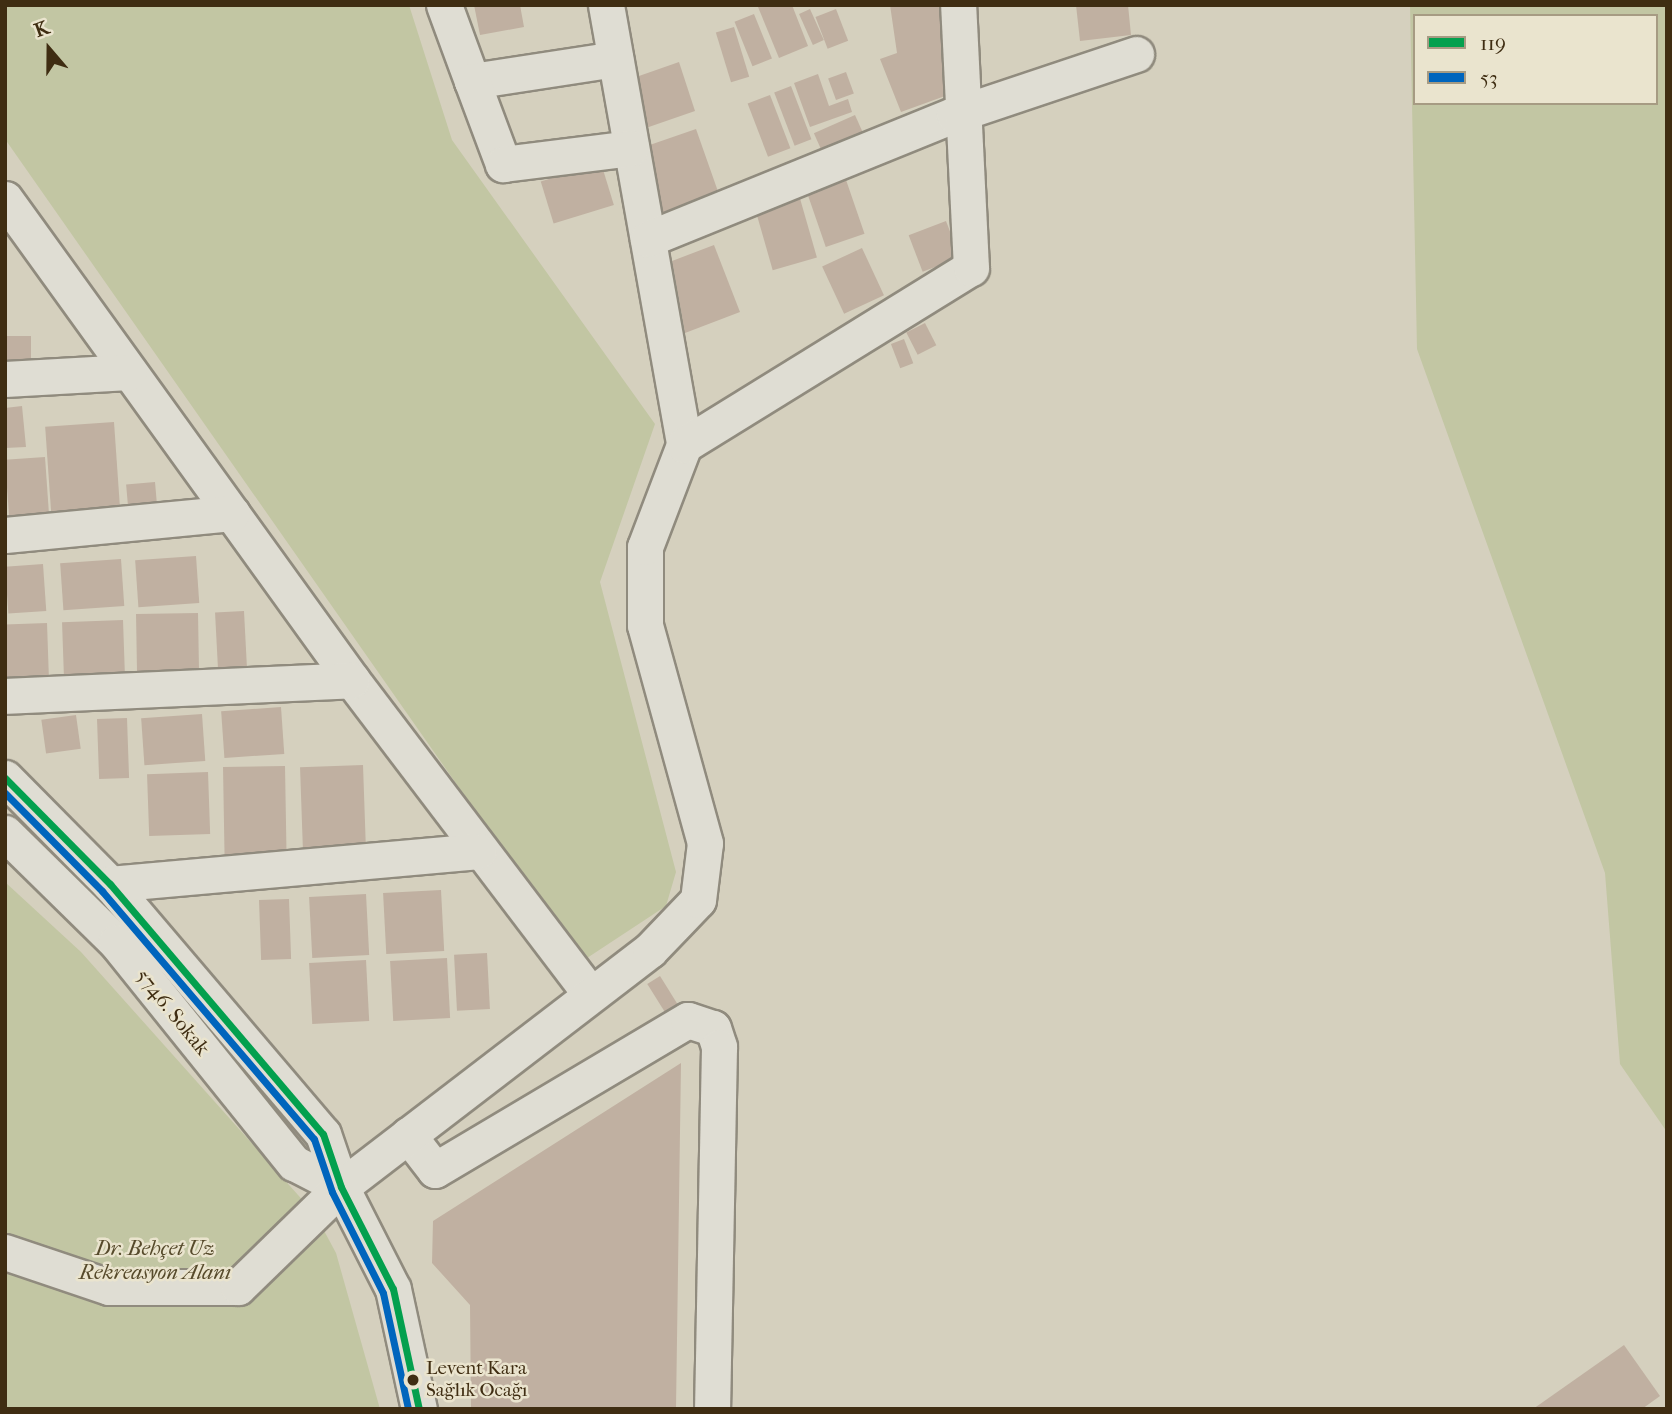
<!DOCTYPE html>
<meta charset="utf-8">
<style>
body{margin:0}
#map{position:relative;width:1672px;height:1414px;overflow:hidden;background:#d5d0be;font-family:"IM FELL French Canon",serif}
div>[style]{position:absolute}
.green>*{inset:0;background:#c2c6a3}
.building>*{inset:0;background:#c0b0a1;transform-origin:0 0}
.roads{filter:drop-shadow(2px 0 #908b7e) drop-shadow(-2px 0 #908b7e) drop-shadow(0 2px #908b7e) drop-shadow(0 -2px #908b7e)}
.minor>*{height:35px;margin:-17.5px;padding:0 17.5px;transform-origin:17.5px;border-radius:17.5px;background:#dfddd3}
.bus-1>*{height:7px;margin:-3.5px;padding:0 3.5px;transform-origin:3.5px;border-radius:3.5px;background:#03a04e}
.bus-2>*{height:7px;margin:-3.5px;padding:0 3.5px;transform-origin:3.5px;border-radius:3.5px;background:#0065bd}
.dots>*{width:19px;height:19px;translate:-50% -50%;box-sizing:border-box;border:4px solid #eae4ce;border-radius:50%}
span{translate:-50% -50%;white-space:nowrap;text-align:center;line-height:1.15;-webkit-text-stroke:5px #eae4ce;paint-order:stroke}
.bus-label{font-size:19px;color:#3f2d12}
.left{translate:0 -50%;text-align:left}
.street-label{font-size:21px;color:#3f2d12}
.park-label{font-size:21px;color:#564a2b;font-style:italic}
.frame{position:absolute;inset:0;border:7px solid #3f2d12;pointer-events:none}
.legend{position:absolute;left:1413px;top:14px;width:245px;height:91px;box-sizing:border-box;background:#eae4ce;border:2px solid #a69b83;margin:0;padding:9px 12px;list-style:none;font-size:21px;color:#3f2d12}
.legend li{display:flex;align-items:center;gap:14px;height:35px}
.legend b{width:35px;border:2px solid #a69b83}
.north{position:absolute;left:14px;top:14px;width:70px;height:70px;-webkit-text-stroke:5px #eae4ce;paint-order:stroke;rotate:340deg;font-size:19px;font-weight:700;line-height:28px;text-align:center;color:#3f2d12}
.north::after{content:'';display:block;margin:auto;width:24px;height:32px;background:#3f2d12;clip-path:polygon(50% 0,100% 100%,50% 72%,0 100%)}
</style>
<div id="map">
<div class="green">
<div style="clip-path:polygon(5px 5px,409px 5px,452px 140px,655px 424px,600px 582px,676px 872px,666px 906px,581px 962px,5px 139px)"></div>
<div style="clip-path:polygon(evenodd,1410px 5px,1667px 5px,1667px 1132px,1620px 1064px,1605px 873px,1417px 349px,1410px 5px,1415px 16px,1656px 16px,1656px 103px,1415px 103px,1415px 16px)"></div>
<div style="clip-path:polygon(5px 882px,81px 952px,315px 1214px,336px 1253px,380px 1409px,5px 1409px)"></div>
</div>
<div class="building">
<div style="clip-path:polygon(474px 5px,520px 5px,524px 27px,480px 35px)"></div>
<div style="clip-path:polygon(792px 5px,808px 46px,779px 58px,758px 7px)"></div>
<div style="clip-path:polygon(890px 5px,942px 5px,945px 96px,901px 112px,880px 59px,897px 53px)"></div>
<div style="clip-path:polygon(1076px 5px,1128px 5px,1131px 35px,1080px 41px)"></div>
<div style="left:810px;top:9px;width:34px;height:12px;rotate:66deg"></div>
<div style="left:836px;top:9px;width:34px;height:22px;rotate:69deg"></div>
<div style="left:754px;top:14px;width:48px;height:21px;rotate:68deg"></div>
<div style="left:734px;top:27px;width:52px;height:19px;rotate:73deg"></div>
<div style="clip-path:polygon(679px 62px,695px 111px,643px 129px,639px 76px)"></div>
<div style="left:846px;top:72px;width:23px;height:19px;rotate:70deg"></div>
<div style="clip-path:polygon(818px 74px,829px 106px,848px 99px,852px 112px,810px 127px,794px 83px)"></div>
<div style="left:791px;top:86px;width:57px;height:18px;rotate:69deg"></div>
<div style="left:770px;top:95px;width:57px;height:24px;rotate:69deg"></div>
<div style="left:855px;top:115px;width:20px;height:45px;rotate:66deg"></div>
<div style="clip-path:polygon(696px 129px,721px 200px,658px 223px,641px 148px)"></div>
<div style="left:601px;top:163px;width:44px;height:63px;rotate:73deg"></div>
<div style="left:845px;top:177px;width:60px;height:41px;rotate:71deg"></div>
<div style="left:799px;top:195px;width:65px;height:46px;rotate:74deg"></div>
<div style="left:946px;top:221px;width:39px;height:40px;rotate:69deg"></div>
<div style="clip-path:polygon(714px 245px,740px 312px,685px 333px,672px 261px)"></div>
<div style="left:862px;top:248px;width:52px;height:44px;rotate:65deg"></div>
<div style="left:925px;top:323px;width:25px;height:21px;rotate:63deg"></div>
<div style="left:5px;top:336px;width:26px;height:33px"></div>
<div style="left:904px;top:339px;width:26px;height:14px;rotate:69deg"></div>
<div style="clip-path:polygon(22px 406px,26px 447px,5px 448px,5px 408px)"></div>
<div style="left:114px;top:422px;width:94px;height:69px;rotate:86deg"></div>
<div style="left:45px;top:457px;width:64px;height:40px;rotate:86deg"></div>
<div style="left:155px;top:482px;width:33px;height:29px;rotate:85deg"></div>
<div style="left:196px;top:556px;width:47px;height:61px;rotate:86deg"></div>
<div style="left:121px;top:559px;width:47px;height:61px;rotate:86deg"></div>
<div style="left:43px;top:564px;width:47px;height:38px;rotate:86deg"></div>
<div style="left:244px;top:611px;width:60px;height:29px;rotate:87deg"></div>
<div style="left:198px;top:613px;width:62px;height:62px;rotate:89deg"></div>
<div style="left:123px;top:620px;width:62px;height:61px;rotate:88deg"></div>
<div style="left:47px;top:623px;width:62px;height:42px;rotate:88deg"></div>
<div style="left:281px;top:707px;width:47px;height:60px;rotate:86deg"></div>
<div style="left:202px;top:714px;width:47px;height:61px;rotate:86deg"></div>
<div style="left:76px;top:715px;width:34px;height:35px;rotate:82deg"></div>
<div style="left:127px;top:718px;width:60px;height:30px;rotate:88deg"></div>
<div style="left:363px;top:765px;width:94px;height:63px;rotate:88deg"></div>
<div style="left:285px;top:766px;width:93px;height:62px;rotate:89deg"></div>
<div style="left:208px;top:772px;width:62px;height:61px;rotate:88deg"></div>
<div style="left:441px;top:890px;width:61px;height:58px;rotate:87deg"></div>
<div style="left:366px;top:894px;width:61px;height:57px;rotate:87deg"></div>
<div style="left:289px;top:899px;width:60px;height:30px;rotate:88deg"></div>
<div style="left:487px;top:953px;width:56px;height:33px;rotate:87deg"></div>
<div style="left:447px;top:958px;width:60px;height:57px;rotate:87deg"></div>
<div style="left:366px;top:960px;width:61px;height:57px;rotate:87deg"></div>
<div style="left:660px;top:976px;width:40px;height:15px;rotate:58deg"></div>
<div style="clip-path:polygon(681px 1063px,676px 1409px,471px 1409px,470px 1305px,432px 1263px,433px 1221px)"></div>
<div style="clip-path:polygon(1624px 1345px,1660px 1396px,1642px 1409px,1533px 1409px)"></div>
</div>
<div class="roads">
<div class="minor">
<div style="left:444px;top:5px;width:81px;rotate:69.8deg"></div>
<div style="left:472px;top:81px;width:145px;rotate:-8.7deg"></div>
<div style="left:606px;top:5px;width:447px;rotate:79.9deg"></div>
<div style="left:472px;top:81px;width:89px;rotate:69.5deg"></div>
<div style="left:503px;top:164px;width:129px;rotate:-7.1deg"></div>
<div style="left:5px;top:199px;width:593px;rotate:54.19deg"></div>
<div style="left:352px;top:680px;width:393px;rotate:52.8deg"></div>
<div style="left:648px;top:239px;width:330px;rotate:-22.1deg"></div>
<div style="left:954px;top:115px;width:192px;rotate:-18.5deg"></div>
<div style="left:5px;top:379px;width:124px;rotate:-3.2deg"></div>
<div style="left:5px;top:535px;width:228px;rotate:-5.5deg"></div>
<div style="left:5px;top:696px;width:347px;rotate:-2.6deg"></div>
<div style="left:5px;top:778px;width:149px;rotate:45.3deg"></div>
<div style="left:110px;top:884px;width:328px;rotate:49.6deg"></div>
<div style="left:323px;top:1134px;width:56px;rotate:71.2deg"></div>
<div style="left:341px;top:1187px;width:114px;rotate:63deg"></div>
<div style="left:393px;top:1289px;width:123px;rotate:77.8deg"></div>
<div style="left:5px;top:833px;width:156px;rotate:44.5deg"></div>
<div style="left:116px;top:942px;width:284px;rotate:51.2deg"></div>
<div style="left:294px;top:1163px;width:53px;rotate:27.1deg"></div>
<div style="left:110px;top:884px;width:370px;rotate:-5.1deg"></div>
<div style="left:408px;top:1135px;width:44px;rotate:52.4deg"></div>
<div style="left:435px;top:1170px;width:294px;rotate:-30.7deg"></div>
<div style="left:688px;top:1020px;width:26px;rotate:18deg"></div>
<div style="left:713px;top:1028px;width:20px;rotate:72deg"></div>
<div style="left:719px;top:1047px;width:362px;rotate:91.1deg"></div>
<div style="left:5px;top:1252px;width:110px;rotate:18.6deg"></div>
<div style="left:109px;top:1287px;width:129px"></div>
<div style="left:238px;top:1287px;width:144px;rotate:-44.2deg"></div>
<div style="left:341px;top:1187px;width:389px;rotate:-37.5deg"></div>
<div style="left:650px;top:950px;width:69px;rotate:-46.2deg"></div>
<div style="left:698px;top:900px;width:57px;rotate:-83deg"></div>
<div style="left:705px;top:843px;width:226px;rotate:-105.4deg"></div>
<div style="left:645px;top:625px;width:78px;rotate:-90deg"></div>
<div style="left:645px;top:547px;width:109px;rotate:-69.1deg"></div>
<div style="left:684px;top:445px;width:337px;rotate:-31.7deg"></div>
<div style="left:971px;top:268px;width:263px;rotate:-92.8deg"></div>
</div>
</div>
<div class="bus-1">
<div style="left:5px;top:778px;width:149px;rotate:45.3deg"></div>
<div style="left:110px;top:884px;width:328px;rotate:49.6deg"></div>
<div style="left:323px;top:1134px;width:56px;rotate:71.2deg"></div>
<div style="left:341px;top:1187px;width:114px;rotate:63deg"></div>
<div style="left:393px;top:1289px;width:123px;rotate:77.8deg"></div>
</div>
<div class="bus-2">
<div style="left:5px;top:793px;width:138px;rotate:45.3deg"></div>
<div style="left:102px;top:891px;width:326px;rotate:49.5deg"></div>
<div style="left:314px;top:1139px;width:56px;rotate:71.2deg"></div>
<div style="left:332px;top:1192px;width:113px;rotate:63.2deg"></div>
<div style="left:383px;top:1293px;width:119px;rotate:77.8deg"></div>
</div>
<div class="dots">
<div style="left:413px;top:1380px;background:#3f2d12"></div>
</div>
<div class="bus-label">
<span class="left" style="left:426px;top:1380px">Levent Kara<br>Sağlık Ocağı</span>
</div>
<div class="street-label">
<span style="left:173px;top:1012px;rotate:51deg">5746. Sokak</span>
</div>
<div class="park-label">
<span style="left:155px;top:1260px">Dr. Behçet Uz<br>Rekreasyon Alanı</span>
</div>
<div class="frame"></div>
<ul class="legend">
<li><b style="height:9px;background:#03a04e"></b>119</li>
<li><b style="height:9px;background:#0065bd"></b>53</li>
</ul>
<div class="north">K</div>
</div>
